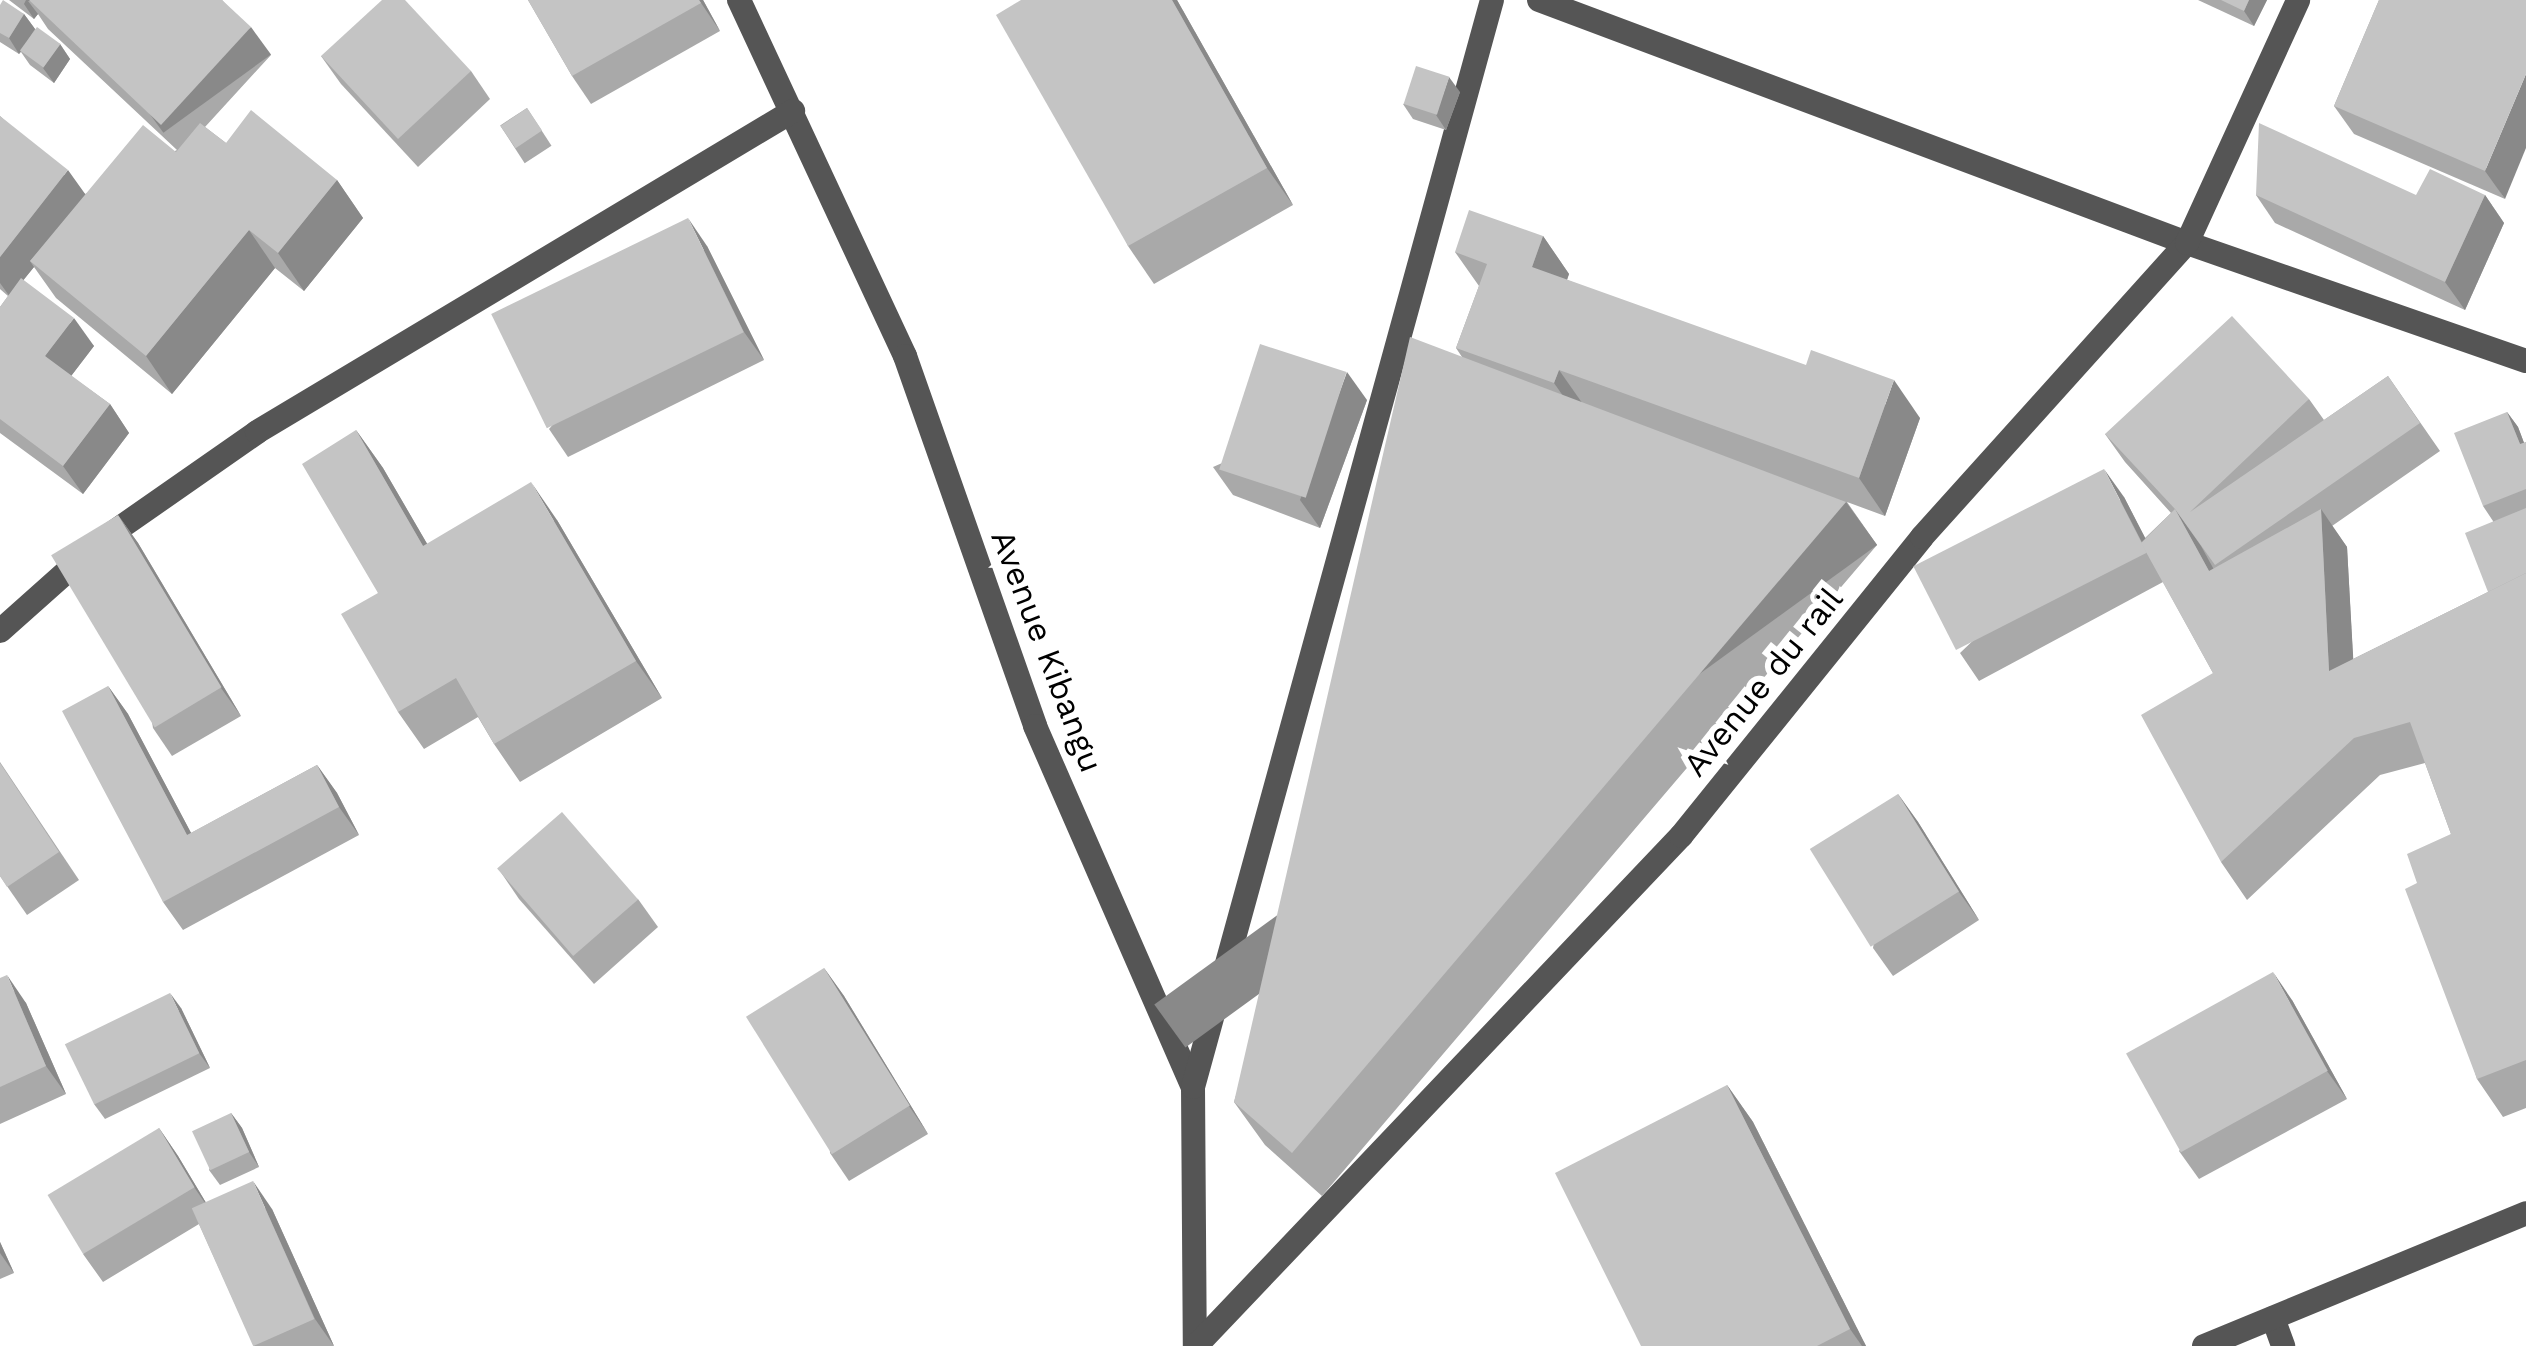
<!DOCTYPE html>
<style>
body{margin:0}
#map{position:relative;width:2526px;height:1346px;overflow:hidden;background:#fff;font-family:"Work Sans",sans-serif}
div>[style]{position:absolute}
.minor>*{height:24px;margin:-12px;padding:0 12px;transform-origin:12px;border-radius:12px;background:#555}
.wall>*{inset:0;background:#a9a9a9;transform-origin:0 0}
.shaded-wall>*{inset:0;background:#898989;transform-origin:0 0}
.building>*{inset:0;background:#c4c4c4;transform-origin:0 0}
span{translate:-50% -50%;white-space:nowrap;text-align:center;line-height:1.15;-webkit-text-stroke:12px #fff;paint-order:stroke}
.street-label{font-size:33px;color:#000}
</style>
<div id="map">
<div class="minor">
<div style="left:739px;top:0;width:393px;rotate:65deg"></div>
<div style="left:905px;top:356px;width:392px;rotate:70.6deg"></div>
<div style="left:1035px;top:726px;width:394px;rotate:66.4deg"></div>
<div style="left:1193px;top:1087px;width:259px;rotate:89.6deg"></div>
<div style="left:1539px;top:0;width:692px;rotate:20.56deg"></div>
<div style="left:2187px;top:243px;width:359px;rotate:19.2deg"></div>
<div style="left:0;top:631px;width:135px;rotate:-41.7deg"></div>
<div style="left:101px;top:541px;width:190px;rotate:-34.9deg"></div>
<div style="left:257px;top:432px;width:625px;rotate:-30.92deg"></div>
<div style="left:1193px;top:1087px;width:1127px;rotate:-74.62deg"></div>
<div style="left:2273px;top:1318px;width:30px;rotate:70deg"></div>
<div style="left:1196px;top:1346px;width:704px;rotate:-46.44deg"></div>
<div style="left:1681px;top:836px;width:384px;rotate:-51.1deg"></div>
<div style="left:1922px;top:537px;width:396px;rotate:-48deg"></div>
<div style="left:2187px;top:243px;width:267px;rotate:-65.4deg"></div>
<div style="left:2204px;top:1346px;width:348px;rotate:-22.4deg"></div>
</div>
<div class="wall">
<div style="clip-path:polygon(9px 0,222px 0,271px 55px,205px 127px,226px 143px,337px 180px,363px 218px,304px 291px,275px 268px,172px 394px,56px 298px,34px 267px,23px 280px,94px 346px,71px 376px,110px 404px,129px 433px,83px 494px,0 433px,0 307px,8px 296px,0 289px,0 116px,85px 194px,177px 150px,48px 29px,38px 14px,34px 19px)"></div>
<div style="clip-path:polygon(528px 0,703px 0,720px 31px,591px 104px,572px 76px)"></div>
<div style="clip-path:polygon(1021px 0,1177px 0,1293px 205px,1154px 284px,1128px 246px)"></div>
<div style="clip-path:polygon(2198px 0,2267px 0,2254px 26px)"></div>
<div style="clip-path:polygon(2379px 0,2505px 199px,2354px 134px,2334px 106px)"></div>
<div style="clip-path:polygon(0 5px,24px 14px,35px 29px,60px 44px,70px 59px,54px 83px,30px 65px,21px 52px,19px 54px,0 42px)"></div>
<div style="clip-path:polygon(321px 56px,471px 71px,490px 99px,418px 167px,341px 84px)"></div>
<div style="clip-path:polygon(1460px 92px,1446px 130px,1413px 119px,1403px 104px)"></div>
<div style="left:527px;top:108px;width:45px;height:32px;rotate:57deg"></div>
<div style="clip-path:polygon(2256px 195px,2485px 195px,2504px 223px,2465px 310px,2275px 223px)"></div>
<div style="clip-path:polygon(1543px 236px,1569px 274px,1567px 280px,1920px 418px,1885px 516px,1847px 502px,1877px 545px,1322px 1196px,1265px 1145px,1234px 1102px,1462px 357px,1456px 348px,1479px 286px,1455px 252px)"></div>
<div style="clip-path:polygon(707px 246px,764px 360px,568px 457px,549px 429px)"></div>
<div style="clip-path:polygon(2388px 376px,2440px 451px,2332px 526px,2347px 547px,2353px 659px,2488px 592px,2493px 521px,2483px 506px,2507px 412px,2518px 427px,2524px 443px,2526px 442px,2526px 1108px,2503px 1117px,2477px 1079px,2417px 883px,2451px 834px,2425px 763px,2380px 775px,2247px 900px,2221px 862px,2213px 673px,2163px 582px,1979px 681px,1960px 653px,2124px 497px,2145px 538px,2171px 513px,2125px 462px,2105px 434px,2309px 399px,2324px 420px)"></div>
<div style="clip-path:polygon(1367px 400px,1320px 528px,1233px 495px,1213px 467px)"></div>
<div style="clip-path:polygon(356px 430px,383px 468px,427px 544px,557px 520px,662px 698px,520px 782px,494px 744px,478px 717px,424px 749px,398px 712px,378px 593px)"></div>
<div style="clip-path:polygon(118px 515px,138px 543px,241px 716px,172px 756px,153px 728px)"></div>
<div style="clip-path:polygon(108px 686px,128px 714px,191px 833px,317px 765px,337px 793px,359px 835px,183px 930px,163px 902px)"></div>
<div style="clip-path:polygon(0 762px,79px 880px,27px 915px,0 876px)"></div>
<div style="clip-path:polygon(1898px 794px,1918px 822px,1979px 920px,1893px 976px,1873px 948px)"></div>
<div style="clip-path:polygon(500px 871px,638px 899px,658px 927px,594px 984px,519px 899px)"></div>
<div style="clip-path:polygon(824px 968px,844px 996px,928px 1134px,849px 1181px,830px 1153px)"></div>
<div style="clip-path:polygon(0 978px,26px 1003px,66px 1094px,0 1124px)"></div>
<div style="clip-path:polygon(2292px 1000px,2347px 1099px,2199px 1179px,2179px 1151px)"></div>
<div style="clip-path:polygon(181px 1008px,210px 1068px,105px 1119px,94px 1104px)"></div>
<div style="clip-path:polygon(1727px 1085px,1753px 1122px,1866px 1346px,1641px 1346px)"></div>
<div style="clip-path:polygon(231px 1113px,242px 1128px,259px 1167px,220px 1185px,209px 1170px)"></div>
<div style="clip-path:polygon(159px 1128px,178px 1156px,206px 1203px,272px 1209px,334px 1346px,254px 1346px,199px 1224px,103px 1282px,83px 1254px)"></div>
<div style="clip-path:polygon(0 1242px,14px 1273px,0 1279px)"></div>
</div>
<div class="shaded-wall">
<div style="clip-path:polygon(26px 0,48px 0,28px 1px,38px 14px,34px 19px,24px 4px)"></div>
<div style="clip-path:polygon(699px 0,703px 0,720px 31px)"></div>
<div style="clip-path:polygon(1172px 0,1177px 0,1293px 205px,1267px 168px)"></div>
<div style="clip-path:polygon(2249px 0,2267px 0,2254px 26px,2244px 11px)"></div>
<div style="clip-path:polygon(24px 14px,35px 29px,19px 54px,9px 38px)"></div>
<div style="left:251px;top:27px;width:34px;height:133px;rotate:54deg"></div>
<div style="clip-path:polygon(60px 44px,70px 59px,54px 83px,43px 68px)"></div>
<div style="clip-path:polygon(2526px 74px,2526px 148px,2505px 199px,2485px 171px)"></div>
<div style="clip-path:polygon(1449px 77px,1460px 92px,1446px 130px,1436px 115px)"></div>
<div style="clip-path:polygon(68px 170px,88px 198px,30px 261px,34px 267px,10px 297px,0 283px,0 257px)"></div>
<div style="clip-path:polygon(337px 180px,363px 218px,304px 291px,278px 253px)"></div>
<div style="clip-path:polygon(2485px 195px,2504px 223px,2465px 310px,2445px 282px)"></div>
<div style="clip-path:polygon(688px 218px,707px 246px,764px 360px,744px 332px)"></div>
<div style="clip-path:polygon(249px 230px,275px 268px,172px 394px,146px 356px)"></div>
<div style="clip-path:polygon(1543px 236px,1569px 274px,1558px 304px,1532px 267px)"></div>
<div style="clip-path:polygon(74px 318px,94px 346px,65px 384px,45px 356px)"></div>
<div style="clip-path:polygon(1559px 370px,1585px 407px,1580px 420px,1554px 383px)"></div>
<div style="clip-path:polygon(1347px 372px,1367px 400px,1320px 528px,1300px 500px)"></div>
<div style="clip-path:polygon(1894px 380px,1920px 418px,1885px 516px,1859px 478px)"></div>
<div style="clip-path:polygon(110px 404px,129px 433px,83px 494px,63px 466px)"></div>
<div style="clip-path:polygon(2507px 412px,2518px 427px,2526px 448px,2520px 444px)"></div>
<div style="clip-path:polygon(356px 430px,383px 468px,450px 583px,423px 546px)"></div>
<div style="clip-path:polygon(2104px 469px,2124px 497px,2167px 580px,2147px 552px)"></div>
<div style="clip-path:polygon(531px 482px,557px 520px,662px 698px,636px 661px)"></div>
<div style="left:1846px;top:502px;width:53px;height:855px;rotate:54deg"></div>
<div style="clip-path:polygon(2175px 509px,2201px 546px,2235px 608px,2209px 571px)"></div>
<div style="clip-path:polygon(2321px 509px,2347px 547px,2356px 708px,2329px 671px)"></div>
<div style="clip-path:polygon(118px 515px,138px 543px,241px 716px,221px 688px)"></div>
<div style="clip-path:polygon(108px 686px,128px 714px,207px 863px,187px 835px)"></div>
<div style="clip-path:polygon(317px 765px,337px 793px,359px 835px,339px 807px)"></div>
<div style="clip-path:polygon(1898px 794px,1918px 822px,1979px 920px,1959px 892px)"></div>
<div style="clip-path:polygon(824px 968px,844px 996px,928px 1134px,909px 1106px)"></div>
<div style="clip-path:polygon(2273px 972px,2292px 1000px,2347px 1099px,2327px 1071px)"></div>
<div style="clip-path:polygon(7px 975px,26px 1003px,66px 1094px,46px 1066px)"></div>
<div style="clip-path:polygon(170px 993px,181px 1008px,210px 1068px,199px 1053px)"></div>
<div style="clip-path:polygon(1727px 1085px,1753px 1122px,1866px 1346px,1862px 1346px,1850px 1329px)"></div>
<div style="clip-path:polygon(231px 1113px,242px 1128px,259px 1167px,249px 1152px)"></div>
<div style="clip-path:polygon(159px 1128px,178px 1156px,214px 1216px,194px 1187px)"></div>
<div style="clip-path:polygon(253px 1181px,272px 1209px,334px 1346px,315px 1319px)"></div>
<div style="clip-path:polygon(0 1242px,14px 1273px,0 1253px)"></div>
</div>
<div class="building">
<div style="clip-path:polygon(3px 0,24px 14px,9px 38px,0 33px,0 5px)"></div>
<div style="clip-path:polygon(29px 0,222px 0,251px 27px,161px 125px)"></div>
<div style="clip-path:polygon(382px 0,405px 0,471px 71px,398px 139px,321px 56px)"></div>
<div style="clip-path:polygon(528px 0,699px 0,701px 3px,572px 76px)"></div>
<div style="clip-path:polygon(1021px 0,1172px 0,1267px 168px,1128px 246px,996px 15px)"></div>
<div style="clip-path:polygon(2221px 0,2249px 0,2244px 11px)"></div>
<div style="clip-path:polygon(2379px 0,2526px 0,2526px 74px,2485px 171px,2334px 106px)"></div>
<div style="left:37px;top:27px;width:29px;height:29px;rotate:36deg"></div>
<div style="left:1416px;top:66px;width:35px;height:40px;rotate:18deg"></div>
<div style="left:527px;top:108px;width:27px;height:32px;rotate:56deg"></div>
<div style="clip-path:polygon(251px 110px,337px 180px,278px 253px,249px 230px,146px 356px,30px 261px,143px 125px,176px 152px,200px 123px,226px 143px)"></div>
<div style="clip-path:polygon(0 116px,68px 170px,0 257px)"></div>
<div style="clip-path:polygon(2259px 123px,2416px 195px,2430px 169px,2485px 195px,2445px 282px,2256px 195px)"></div>
<div style="clip-path:polygon(1469px 210px,1543px 236px,1532px 267px,1806px 365px,1811px 350px,1894px 380px,1859px 478px,1559px 370px,1554px 383px,1456px 348px,1487px 264px,1455px 252px)"></div>
<div style="left:688px;top:218px;width:127px;height:219px;rotate:64deg"></div>
<div style="clip-path:polygon(21px 278px,74px 318px,45px 356px,110px 404px,63px 466px,0 419px,0 307px)"></div>
<div style="clip-path:polygon(2232px 316px,2309px 399px,2190px 512px,2388px 376px,2420px 423px,2215px 565px,2175px 509px,2105px 434px)"></div>
<div style="clip-path:polygon(1410px 337px,1846px 502px,1292px 1153px,1234px 1102px)"></div>
<div style="left:1260px;top:344px;width:91px;height:132px;rotate:18deg"></div>
<div style="clip-path:polygon(2507px 412px,2520px 444px,2526px 442px,2526px 489px,2483px 506px,2454px 433px)"></div>
<div style="clip-path:polygon(356px 430px,423px 546px,531px 482px,636px 661px,494px 744px,456px 678px,398px 712px,341px 614px,378px 593px,302px 464px)"></div>
<div style="left:2104px;top:469px;width:94px;height:214px;rotate:63deg"></div>
<div style="clip-path:polygon(2526px 508px,2526px 573px,2488px 592px,2465px 533px)"></div>
<div style="clip-path:polygon(2175px 509px,2209px 571px,2321px 509px,2329px 671px,2526px 573px,2526px 1060px,2477px 1079px,2405px 889px,2417px 883px,2407px 854px,2451px 834px,2410px 722px,2354px 738px,2221px 862px,2141px 715px,2213px 673px,2141px 543px)"></div>
<div style="left:118px;top:515px;width:201px;height:78px;rotate:59deg"></div>
<div style="clip-path:polygon(108px 686px,187px 835px,317px 765px,339px 807px,163px 902px,62px 711px)"></div>
<div style="clip-path:polygon(0 763px,59px 852px,7px 887px,0 876px)"></div>
<div style="left:1898px;top:794px;width:115px;height:104px;rotate:58deg"></div>
<div style="left:562px;top:812px;width:116px;height:86px;rotate:49deg"></div>
<div style="left:824px;top:968px;width:162px;height:92px;rotate:58deg"></div>
<div style="left:2273px;top:972px;width:113px;height:168px;rotate:61deg"></div>
<div style="clip-path:polygon(7px 975px,46px 1066px,0 1087px,0 978px)"></div>
<div style="left:170px;top:993px;width:67px;height:117px;rotate:64deg"></div>
<div style="clip-path:polygon(1727px 1085px,1850px 1329px,1817px 1346px,1641px 1346px,1555px 1173px)"></div>
<div style="left:231px;top:1113px;width:43px;height:43px;rotate:65deg"></div>
<div style="left:159px;top:1128px;width:69px;height:130px;rotate:59deg"></div>
<div style="left:253px;top:1181px;width:151px;height:67px;rotate:66deg"></div>
</div>
<div class="street-label">
<span style="left:1047px;top:651px;rotate:69deg">Avenue Kibangu</span>
<span style="left:1763px;top:682px;rotate:-51deg">Avenue du rail</span>
</div>
</div>
